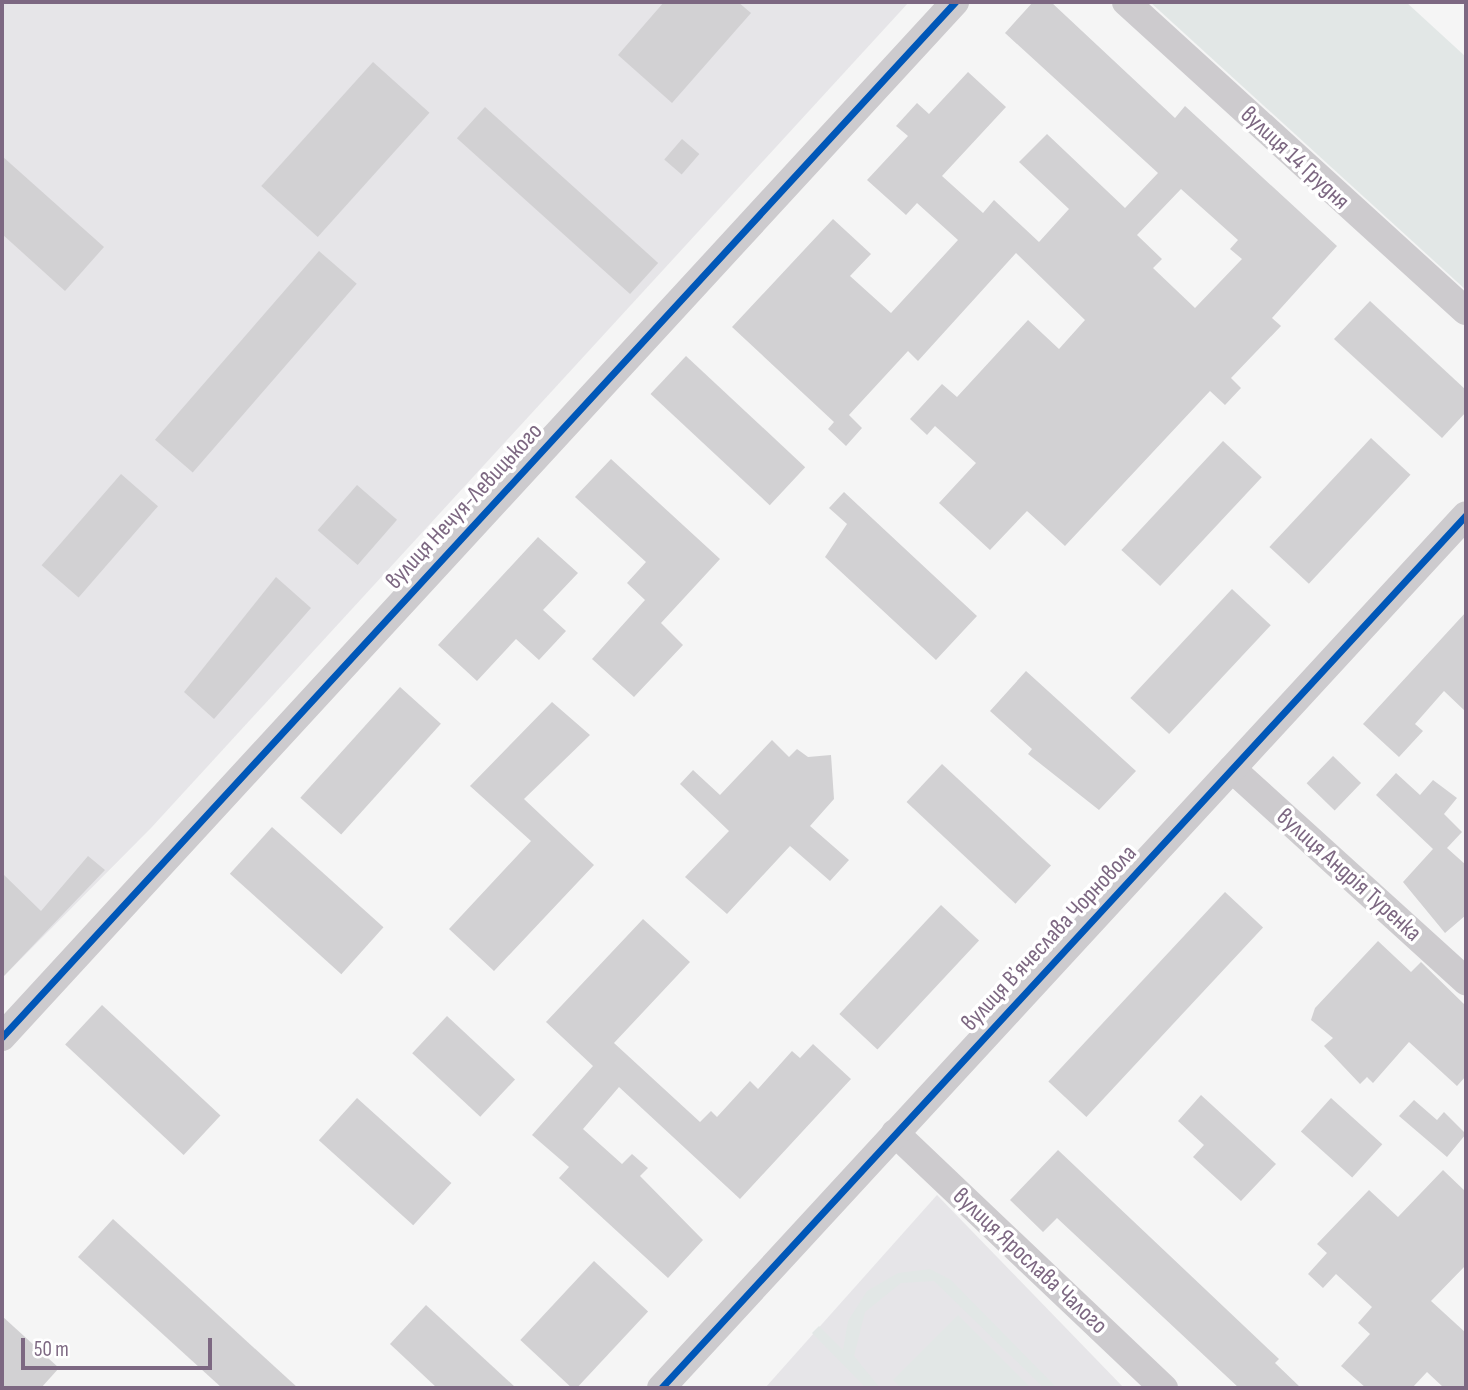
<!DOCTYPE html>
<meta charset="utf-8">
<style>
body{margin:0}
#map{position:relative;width:1468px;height:1390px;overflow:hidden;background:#f5f5f5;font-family:"Sofia Sans Condensed",sans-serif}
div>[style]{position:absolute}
.built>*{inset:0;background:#e6e5e8}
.green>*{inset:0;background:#e2e7e6}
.building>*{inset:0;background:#d2d1d3;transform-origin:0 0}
.minor>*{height:28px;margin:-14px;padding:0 14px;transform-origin:14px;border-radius:14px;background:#cdcbce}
.cycleway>*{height:7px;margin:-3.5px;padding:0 3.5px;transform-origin:3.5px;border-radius:3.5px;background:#0057b8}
span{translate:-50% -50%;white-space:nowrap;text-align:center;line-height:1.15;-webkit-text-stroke:7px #fff;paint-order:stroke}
.street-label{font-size:24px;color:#7d6882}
.frame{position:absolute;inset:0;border:4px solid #7d6882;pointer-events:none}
.scale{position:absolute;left:21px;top:1338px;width:191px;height:32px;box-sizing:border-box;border:4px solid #7d6882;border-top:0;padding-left:9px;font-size:21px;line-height:24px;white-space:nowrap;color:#7d6882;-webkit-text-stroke:5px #fff;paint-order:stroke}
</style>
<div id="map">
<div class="built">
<div style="clip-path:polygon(2px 2px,909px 2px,151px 828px,2px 978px)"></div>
<div style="clip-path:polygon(937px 1195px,1124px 1388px,765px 1388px)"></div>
</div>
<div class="green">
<div style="clip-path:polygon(1150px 2px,1406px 2px,1466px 57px,1466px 290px)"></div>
<div style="clip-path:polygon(930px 1269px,951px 1280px,1057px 1388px,1044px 1388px,934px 1281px,901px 1283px,865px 1312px,854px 1356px,880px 1388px,866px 1388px,812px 1333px,819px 1326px,843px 1350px,848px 1321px,867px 1291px,898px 1273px)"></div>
<div style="clip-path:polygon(958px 1315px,1031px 1388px,901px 1388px,893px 1380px)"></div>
</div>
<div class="building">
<div style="clip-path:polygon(664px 2px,738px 2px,751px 13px,672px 103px,618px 55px)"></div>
<div style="clip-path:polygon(evenodd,1033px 2px,1051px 2px,1175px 118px,1185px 106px,1337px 246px,1272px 318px,1281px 326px,1231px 378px,1241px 388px,1225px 405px,1210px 391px,1065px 546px,1027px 511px,990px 550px,939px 503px,976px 463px,935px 426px,927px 435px,910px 419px,942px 384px,957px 397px,1028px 320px,1059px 349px,1085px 320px,1016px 253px,918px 361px,908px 351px,849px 415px,862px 428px,846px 446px,828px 429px,834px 422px,732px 327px,833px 219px,871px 254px,850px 276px,891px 313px,958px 240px,917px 203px,906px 215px,867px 180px,908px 136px,896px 126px,917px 103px,929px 114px,968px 72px,1006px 107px,942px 176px,983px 213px,994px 200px,1039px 242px,1069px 209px,1019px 162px,1047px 134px,1125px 208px,1158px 173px,1005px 33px,1033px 2px,1181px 189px,1238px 240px,1230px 249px,1242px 259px,1195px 308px,1153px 268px,1162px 259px,1137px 235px,1181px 189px)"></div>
<div style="left:373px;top:62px;width:76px;height:167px;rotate:42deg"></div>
<div style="left:485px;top:107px;width:233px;height:42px;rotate:42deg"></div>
<div style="left:682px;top:139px;width:23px;height:27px;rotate:41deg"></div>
<div style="clip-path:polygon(2px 156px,104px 247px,65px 291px,2px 234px)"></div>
<div style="left:319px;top:251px;width:50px;height:250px;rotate:41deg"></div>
<div style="clip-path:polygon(1370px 301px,1466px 390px,1466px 412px,1442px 438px,1334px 339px)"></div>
<div style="left:686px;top:356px;width:163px;height:52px;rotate:43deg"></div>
<div style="left:1371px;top:438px;width:54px;height:149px;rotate:43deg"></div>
<div style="left:1223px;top:441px;width:53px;height:149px;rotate:43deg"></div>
<div style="clip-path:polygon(611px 459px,720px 559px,661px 623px,683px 645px,634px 697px,592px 659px,645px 600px,627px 583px,646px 562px,575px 497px)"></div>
<div style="left:121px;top:474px;width:49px;height:121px;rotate:41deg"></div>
<div style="left:357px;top:485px;width:53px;height:60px;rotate:41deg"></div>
<div style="clip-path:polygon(844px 492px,977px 616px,936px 660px,825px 557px,847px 524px,829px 508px)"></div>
<div style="clip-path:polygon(538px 537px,578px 573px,543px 610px,566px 631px,539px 660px,516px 639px,477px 681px,438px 645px)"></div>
<div style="clip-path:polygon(276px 577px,311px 608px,214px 719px,184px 692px)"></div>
<div style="left:1232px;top:589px;width:53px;height:149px;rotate:43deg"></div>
<div style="clip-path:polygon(1466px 612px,1466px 712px,1444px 691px,1415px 724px,1423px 731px,1399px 757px,1363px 724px)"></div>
<div style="clip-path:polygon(1026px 671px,1136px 771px,1099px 810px,1028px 754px,1032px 749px,990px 711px)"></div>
<div style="left:400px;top:687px;width:55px;height:149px;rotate:42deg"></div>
<div style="clip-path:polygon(552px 702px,590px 735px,524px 799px,594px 865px,494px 971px,449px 929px,531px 841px,470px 786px)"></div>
<div style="clip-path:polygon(772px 740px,789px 757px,797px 749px,808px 757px,831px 755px,834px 799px,810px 826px,849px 860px,830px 881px,790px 846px,727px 914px,685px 877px,729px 831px,680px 784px,693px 770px,720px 795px)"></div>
<div style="left:1333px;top:756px;width:39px;height:38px;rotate:44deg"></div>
<div style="left:942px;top:764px;width:149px;height:52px;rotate:43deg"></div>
<div style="clip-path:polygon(1396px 773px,1420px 795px,1433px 780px,1457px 798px,1444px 814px,1462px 832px,1447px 848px,1466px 865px,1466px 915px,1445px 933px,1403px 882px,1433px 849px,1376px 795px)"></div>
<div style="left:272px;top:827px;width:150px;height:63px;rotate:42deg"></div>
<div style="clip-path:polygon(88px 856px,105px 870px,2px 978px,2px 873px,41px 911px)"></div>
<div style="left:1225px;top:892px;width:52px;height:259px;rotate:43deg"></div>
<div style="left:941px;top:905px;width:52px;height:149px;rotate:43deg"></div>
<div style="clip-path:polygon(643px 919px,690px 962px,614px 1043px,700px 1122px,711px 1111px,717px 1117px,750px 1081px,758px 1089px,792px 1051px,800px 1058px,813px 1044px,851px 1079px,740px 1199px,619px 1087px,583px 1129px,622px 1164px,632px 1154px,648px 1168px,640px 1176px,703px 1240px,668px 1278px,559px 1178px,569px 1167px,532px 1135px,593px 1066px,546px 1022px)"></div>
<div style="clip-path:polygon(1378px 941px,1411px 972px,1421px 962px,1466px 1006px,1466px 1076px,1457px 1086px,1409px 1042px,1373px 1083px,1367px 1077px,1360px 1084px,1324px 1046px,1333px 1038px,1311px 1020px,1315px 1008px)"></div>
<div style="left:102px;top:1005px;width:162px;height:54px;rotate:43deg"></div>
<div style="left:447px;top:1016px;width:93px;height:51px;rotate:43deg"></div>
<div style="clip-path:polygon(1201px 1095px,1276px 1164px,1241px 1201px,1193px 1157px,1204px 1145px,1178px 1121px)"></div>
<div style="left:357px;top:1098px;width:127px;height:57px;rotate:42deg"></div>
<div style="left:1331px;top:1098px;width:69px;height:45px;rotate:42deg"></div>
<div style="clip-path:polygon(1414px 1100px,1437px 1120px,1444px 1112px,1466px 1134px,1447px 1157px,1399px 1116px)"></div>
<div style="clip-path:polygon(1058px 1150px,1279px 1359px,1275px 1363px,1301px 1388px,1239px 1388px,1057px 1218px,1043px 1232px,1010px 1200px)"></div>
<div style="clip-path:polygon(1443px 1170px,1466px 1192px,1466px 1265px,1431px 1301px,1466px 1333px,1466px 1388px,1444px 1388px,1427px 1372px,1412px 1388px,1366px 1388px,1341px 1366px,1370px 1334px,1358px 1323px,1372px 1307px,1336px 1274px,1323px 1288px,1308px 1274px,1327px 1253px,1317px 1244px,1369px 1190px,1398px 1217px)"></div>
<div style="clip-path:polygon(113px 1219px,298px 1388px,222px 1388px,78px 1257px)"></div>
<div style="left:594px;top:1261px;width:74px;height:108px;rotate:43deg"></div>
<div style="clip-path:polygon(426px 1305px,516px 1388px,437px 1388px,390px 1344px)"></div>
<div style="clip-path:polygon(2px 1316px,59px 1368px,41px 1388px,2px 1388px)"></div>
</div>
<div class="minor">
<div style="left:1126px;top:2px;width:459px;rotate:42.3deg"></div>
<div style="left:1232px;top:769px;width:316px;rotate:42.2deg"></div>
<div style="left:2px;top:1037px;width:1407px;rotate:-47.36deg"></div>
<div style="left:895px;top:1133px;width:371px;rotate:43.5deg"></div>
<div style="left:661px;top:1388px;width:1187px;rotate:-47.32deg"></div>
</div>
<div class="cycleway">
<div style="left:2px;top:1037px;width:1407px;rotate:-47.36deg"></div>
<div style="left:661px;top:1388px;width:1187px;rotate:-47.32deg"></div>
</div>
<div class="street-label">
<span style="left:1295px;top:158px;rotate:43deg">вулиця 14 Грудня</span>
<span style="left:464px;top:506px;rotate:-47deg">вулиця Нечуя-Левицького</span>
<span style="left:1349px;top:875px;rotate:42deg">вулиця Андрія Туренка</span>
<span style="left:1049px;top:938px;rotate:-47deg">вулиця Вʼячеслава Чорновола</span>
<span style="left:1030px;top:1261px;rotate:43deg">вулиця Ярослава Чалого</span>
</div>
<div class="frame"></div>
<div class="scale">50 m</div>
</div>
